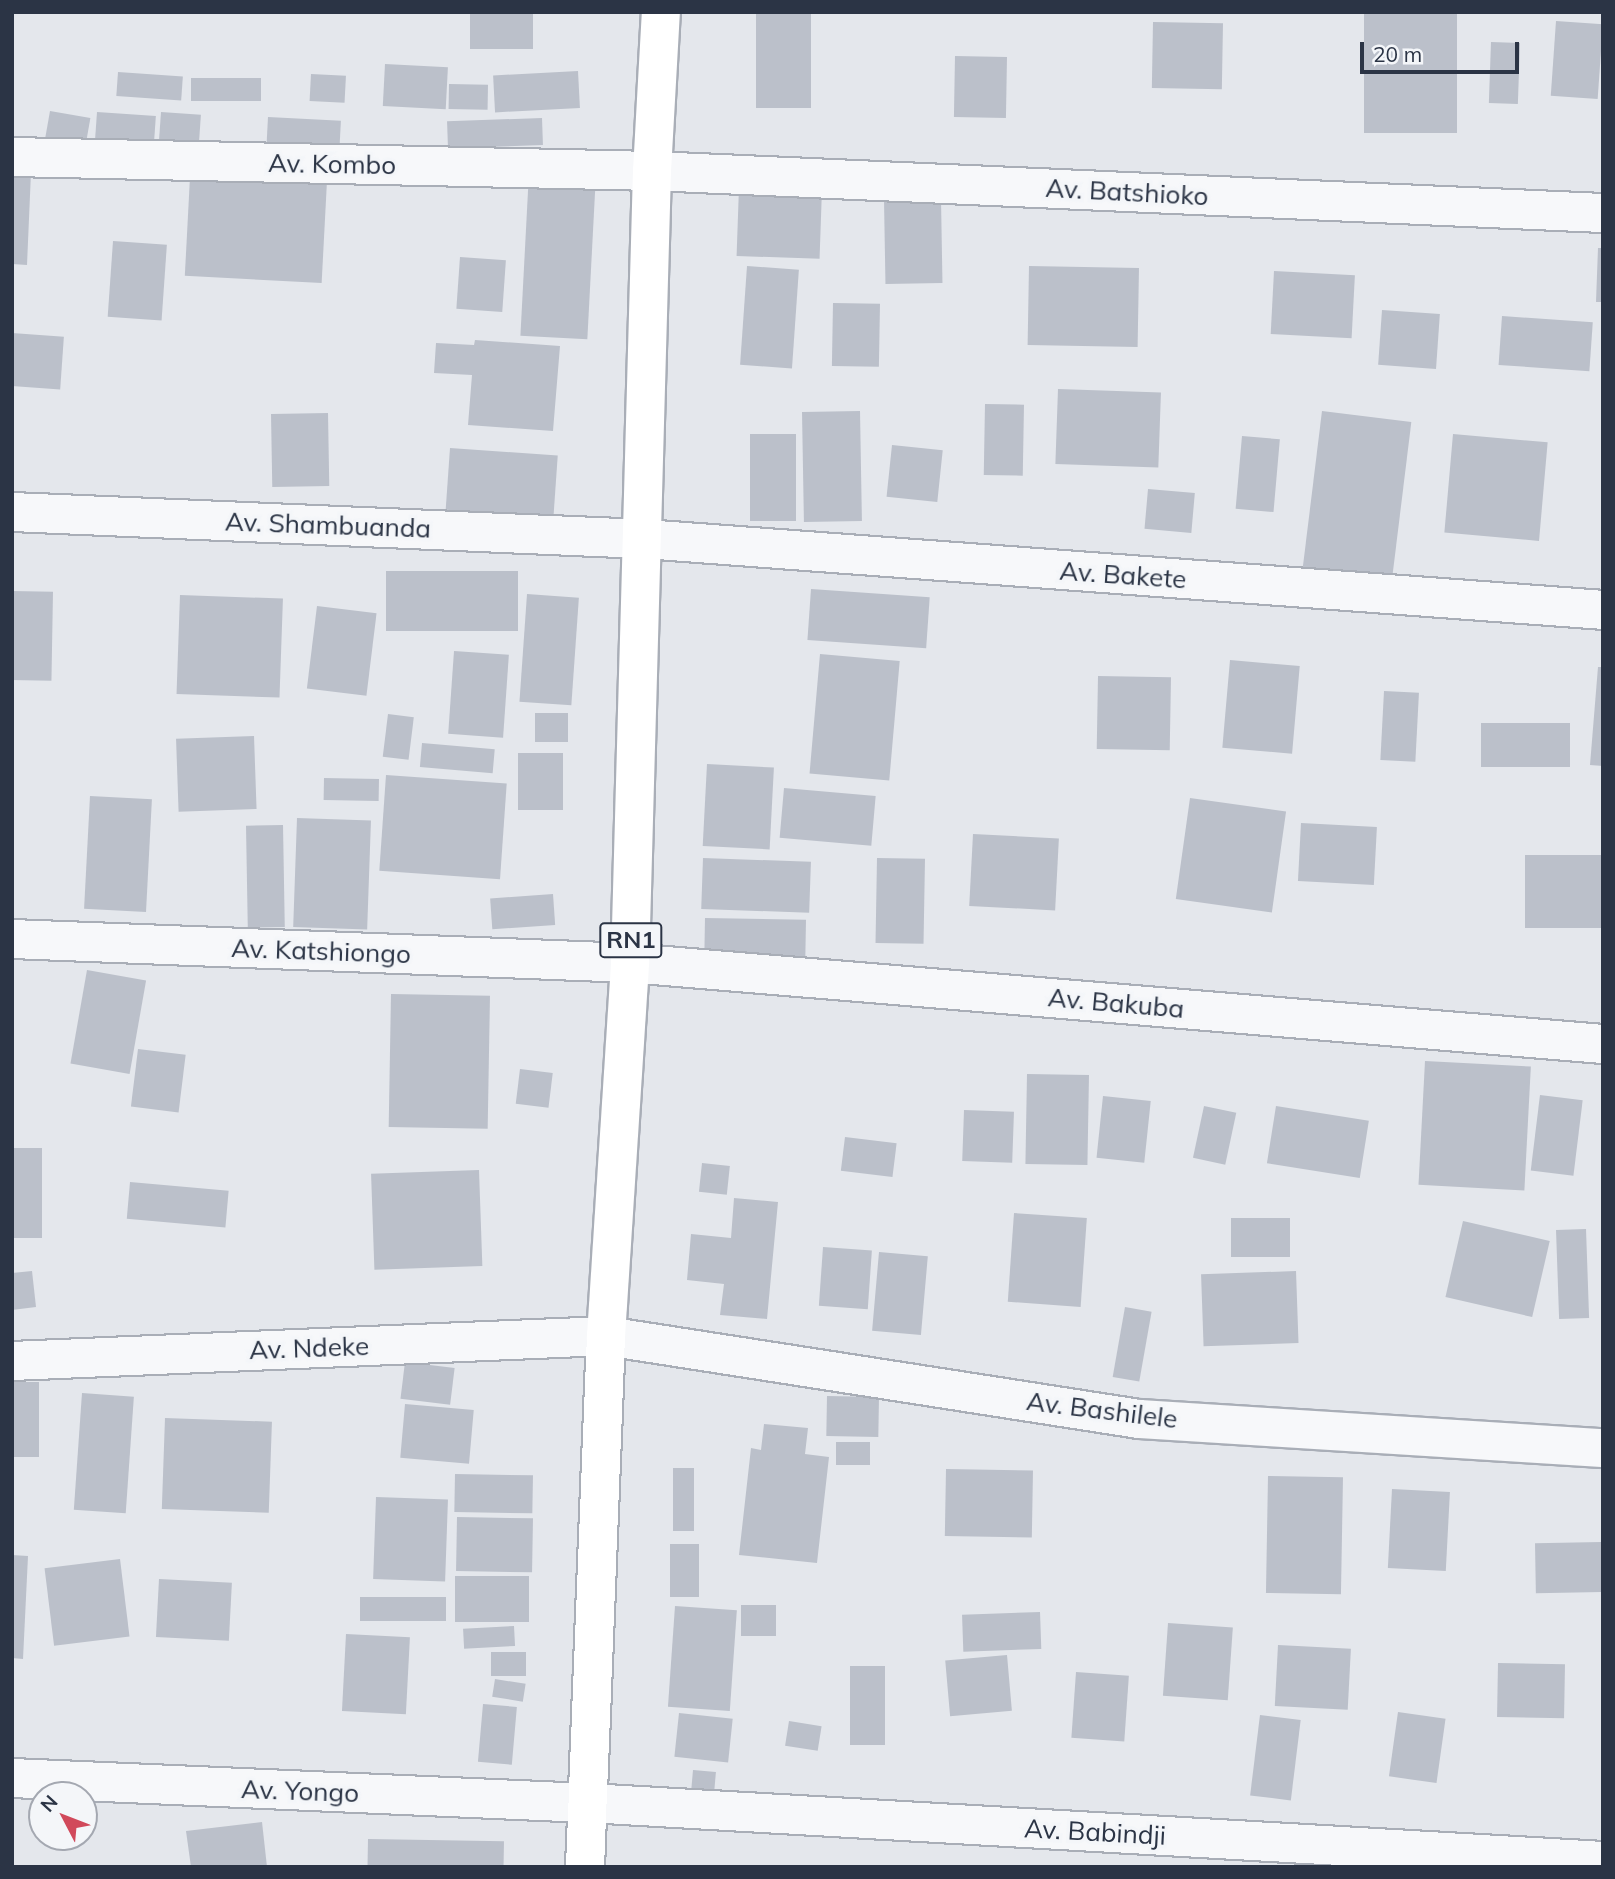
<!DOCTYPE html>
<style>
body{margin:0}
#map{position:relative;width:1615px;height:1879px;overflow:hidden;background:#e4e7ec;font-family:Mulish,sans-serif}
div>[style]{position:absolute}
.building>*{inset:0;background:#bbc0ca;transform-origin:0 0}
.roads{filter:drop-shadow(2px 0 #a9aeb7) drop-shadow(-2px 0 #a9aeb7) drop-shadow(0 2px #a9aeb7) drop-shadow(0 -2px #a9aeb7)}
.minor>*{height:38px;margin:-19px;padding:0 19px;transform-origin:19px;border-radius:19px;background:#f7f8fa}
.highway>*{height:38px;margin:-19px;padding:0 19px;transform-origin:19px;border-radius:19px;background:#fff}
span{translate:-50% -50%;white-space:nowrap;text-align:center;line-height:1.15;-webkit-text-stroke:7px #f4f6f9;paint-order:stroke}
.shield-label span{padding:2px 5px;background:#f4f6f9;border:2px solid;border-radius:5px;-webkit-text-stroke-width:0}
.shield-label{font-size:24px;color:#2b3445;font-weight:700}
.street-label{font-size:26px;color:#2b3445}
.frame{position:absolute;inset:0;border:14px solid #2b3445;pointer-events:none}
.north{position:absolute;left:28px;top:1781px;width:70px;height:70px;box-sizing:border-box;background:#f4f6f9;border:2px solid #a4a8b1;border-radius:50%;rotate:312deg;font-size:19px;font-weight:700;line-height:28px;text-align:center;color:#2b3445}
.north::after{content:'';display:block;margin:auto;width:24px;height:32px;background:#d1495b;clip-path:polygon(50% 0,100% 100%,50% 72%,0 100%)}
.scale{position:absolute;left:1360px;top:42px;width:159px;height:32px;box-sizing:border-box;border:4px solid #2b3445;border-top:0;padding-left:9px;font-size:21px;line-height:24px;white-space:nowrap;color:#2b3445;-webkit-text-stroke:5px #f4f6f9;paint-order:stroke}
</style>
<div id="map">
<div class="building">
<div style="left:470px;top:12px;width:63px;height:37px"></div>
<div style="left:756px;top:12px;width:55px;height:96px"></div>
<div style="left:1364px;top:12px;width:93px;height:121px"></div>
<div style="left:1556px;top:21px;width:47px;height:75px;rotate:4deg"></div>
<div style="left:1153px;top:22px;width:70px;height:66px;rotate:1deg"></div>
<div style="left:1491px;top:42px;width:29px;height:61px;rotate:2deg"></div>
<div style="left:955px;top:56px;width:52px;height:61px;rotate:1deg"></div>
<div style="left:385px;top:64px;width:63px;height:42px;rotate:3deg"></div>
<div style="left:578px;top:71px;width:37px;height:85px;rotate:87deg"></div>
<div style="left:118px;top:72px;width:65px;height:24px;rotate:4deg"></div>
<div style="left:311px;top:74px;width:35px;height:27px;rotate:3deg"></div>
<div style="left:191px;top:78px;width:70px;height:23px"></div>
<div style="left:449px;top:84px;width:39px;height:25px;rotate:1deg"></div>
<div style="left:50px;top:111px;width:41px;height:29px;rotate:10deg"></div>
<div style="left:97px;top:112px;width:59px;height:33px;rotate:4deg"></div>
<div style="left:161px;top:112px;width:40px;height:34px;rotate:4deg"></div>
<div style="left:268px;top:117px;width:73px;height:31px;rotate:3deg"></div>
<div style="left:542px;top:118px;width:27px;height:95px;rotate:88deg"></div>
<div style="clip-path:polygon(12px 171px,31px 172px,27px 265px,12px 264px)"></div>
<div style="left:529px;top:172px;width:67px;height:164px;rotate:3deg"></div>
<div style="left:190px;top:177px;width:137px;height:99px;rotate:3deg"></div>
<div style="left:739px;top:187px;width:83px;height:69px;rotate:2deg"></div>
<div style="left:941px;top:199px;width:84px;height:57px;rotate:89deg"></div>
<div style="left:113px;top:241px;width:54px;height:76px;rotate:4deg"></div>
<div style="clip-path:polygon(1598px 248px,1603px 248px,1603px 302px,1596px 302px)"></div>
<div style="left:460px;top:257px;width:46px;height:52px;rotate:4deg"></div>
<div style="left:747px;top:266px;width:52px;height:99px;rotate:4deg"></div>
<div style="left:1029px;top:266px;width:110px;height:79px;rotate:1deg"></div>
<div style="left:1274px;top:271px;width:81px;height:63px;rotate:3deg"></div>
<div style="left:833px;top:303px;width:47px;height:63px;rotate:1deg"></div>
<div style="left:1382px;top:310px;width:58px;height:55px;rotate:4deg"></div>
<div style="left:1502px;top:316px;width:91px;height:49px;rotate:4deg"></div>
<div style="left:12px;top:333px;width:52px;height:53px;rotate:4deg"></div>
<div style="clip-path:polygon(475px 340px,560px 346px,553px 431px,468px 425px,472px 375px,434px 373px,436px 343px,474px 345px)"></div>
<div style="left:1058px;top:389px;width:103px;height:75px;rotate:2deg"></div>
<div style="left:985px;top:404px;width:39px;height:71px;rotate:1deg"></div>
<div style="left:860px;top:411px;width:110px;height:58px;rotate:89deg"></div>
<div style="left:1322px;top:411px;width:90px;height:163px;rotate:7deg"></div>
<div style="left:328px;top:413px;width:73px;height:57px;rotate:89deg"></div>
<div style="left:750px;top:434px;width:46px;height:87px"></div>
<div style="left:1453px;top:434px;width:95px;height:99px;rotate:5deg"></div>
<div style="left:1242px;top:436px;width:38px;height:73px;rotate:5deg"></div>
<div style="left:892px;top:445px;width:51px;height:52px;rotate:6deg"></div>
<div style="left:450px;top:448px;width:108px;height:62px;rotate:4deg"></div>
<div style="left:1148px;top:489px;width:47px;height:40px;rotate:5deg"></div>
<div style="left:386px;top:571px;width:132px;height:60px"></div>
<div style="left:811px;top:589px;width:119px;height:51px;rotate:4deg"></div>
<div style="left:12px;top:591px;width:41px;height:89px;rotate:1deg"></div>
<div style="left:527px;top:594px;width:52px;height:108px;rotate:4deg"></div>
<div style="left:180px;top:595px;width:103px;height:99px;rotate:2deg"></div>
<div style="left:317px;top:606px;width:60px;height:83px;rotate:7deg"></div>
<div style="left:454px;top:651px;width:55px;height:83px;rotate:4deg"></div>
<div style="left:820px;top:654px;width:80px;height:120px;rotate:5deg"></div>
<div style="left:1230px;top:660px;width:70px;height:88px;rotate:5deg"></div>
<div style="clip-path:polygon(1598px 667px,1603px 667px,1603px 766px,1590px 765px)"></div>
<div style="left:1098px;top:676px;width:73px;height:73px;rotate:1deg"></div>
<div style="left:1384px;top:691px;width:35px;height:69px;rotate:3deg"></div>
<div style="left:535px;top:713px;width:33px;height:29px"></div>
<div style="left:388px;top:714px;width:26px;height:43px;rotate:7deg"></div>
<div style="left:1481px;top:723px;width:89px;height:44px"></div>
<div style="left:254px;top:736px;width:73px;height:78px;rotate:88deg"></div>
<div style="left:422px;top:743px;width:73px;height:24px;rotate:5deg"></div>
<div style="left:518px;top:753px;width:45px;height:57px"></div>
<div style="left:707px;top:764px;width:67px;height:82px;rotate:3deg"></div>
<div style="left:386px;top:775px;width:121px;height:96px;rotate:4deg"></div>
<div style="left:324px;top:778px;width:55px;height:22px;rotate:1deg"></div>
<div style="left:784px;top:788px;width:92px;height:50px;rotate:5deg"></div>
<div style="left:90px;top:796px;width:62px;height:113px;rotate:3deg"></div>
<div style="left:1190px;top:798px;width:97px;height:102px;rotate:8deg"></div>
<div style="left:297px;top:818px;width:74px;height:109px;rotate:2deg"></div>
<div style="left:1301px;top:823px;width:76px;height:58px;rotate:3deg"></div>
<div style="left:283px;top:825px;width:102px;height:37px;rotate:89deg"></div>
<div style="left:973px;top:834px;width:86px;height:72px;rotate:3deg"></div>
<div style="left:1603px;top:855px;width:73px;height:78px;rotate:90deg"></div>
<div style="left:703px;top:858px;width:108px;height:51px;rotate:2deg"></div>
<div style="left:877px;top:858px;width:48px;height:85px;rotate:1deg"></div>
<div style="left:553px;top:894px;width:31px;height:63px;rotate:86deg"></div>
<div style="left:705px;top:918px;width:101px;height:37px;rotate:1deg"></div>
<div style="left:87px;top:970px;width:60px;height:95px;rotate:10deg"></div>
<div style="left:391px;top:994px;width:99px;height:133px;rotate:1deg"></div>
<div style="left:138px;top:1049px;width:48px;height:58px;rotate:7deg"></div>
<div style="left:1425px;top:1061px;width:106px;height:124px;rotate:3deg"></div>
<div style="left:520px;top:1069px;width:33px;height:35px;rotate:7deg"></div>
<div style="left:1027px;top:1074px;width:62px;height:90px;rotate:1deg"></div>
<div style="left:1540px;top:1095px;width:43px;height:76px;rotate:7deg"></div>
<div style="left:1103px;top:1096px;width:48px;height:62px;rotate:6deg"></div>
<div style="left:1204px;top:1106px;width:33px;height:53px;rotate:12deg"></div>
<div style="left:1276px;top:1106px;width:94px;height:58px;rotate:9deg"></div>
<div style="left:964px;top:1110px;width:50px;height:51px;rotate:2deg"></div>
<div style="left:845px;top:1137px;width:52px;height:34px;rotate:7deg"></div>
<div style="left:42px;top:1148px;width:90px;height:30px;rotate:90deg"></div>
<div style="left:702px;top:1163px;width:28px;height:29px;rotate:6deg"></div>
<div style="left:479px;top:1170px;width:96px;height:108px;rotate:88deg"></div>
<div style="left:130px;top:1182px;width:99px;height:37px;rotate:5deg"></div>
<div style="clip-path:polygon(734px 1198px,778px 1202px,767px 1319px,720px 1315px,724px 1284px,687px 1280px,691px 1234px,731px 1238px)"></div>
<div style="left:1014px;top:1213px;width:73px;height:89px;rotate:4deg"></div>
<div style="left:1290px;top:1218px;width:39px;height:59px;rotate:90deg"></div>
<div style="left:1463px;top:1221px;width:89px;height:78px;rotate:13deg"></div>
<div style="left:1586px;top:1229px;width:89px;height:30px;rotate:88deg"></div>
<div style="left:823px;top:1247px;width:49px;height:59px;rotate:4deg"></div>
<div style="left:879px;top:1252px;width:49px;height:79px;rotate:5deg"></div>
<div style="clip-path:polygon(32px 1271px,36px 1307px,12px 1310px,12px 1273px)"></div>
<div style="left:1296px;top:1271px;width:72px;height:95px;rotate:88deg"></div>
<div style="left:1125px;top:1307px;width:27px;height:71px;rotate:10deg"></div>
<div style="left:405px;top:1362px;width:50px;height:37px;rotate:7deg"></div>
<div style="left:12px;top:1382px;width:27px;height:75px"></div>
<div style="left:82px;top:1393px;width:52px;height:117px;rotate:4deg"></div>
<div style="left:827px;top:1396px;width:52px;height:40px;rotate:1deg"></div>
<div style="left:405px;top:1404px;width:69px;height:54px;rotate:5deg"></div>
<div style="left:165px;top:1418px;width:107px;height:91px;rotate:2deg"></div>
<div style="clip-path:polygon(764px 1424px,808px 1428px,805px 1454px,829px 1457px,817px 1563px,739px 1555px,751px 1448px,761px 1450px)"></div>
<div style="left:836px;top:1442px;width:34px;height:23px"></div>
<div style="left:673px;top:1468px;width:21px;height:63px"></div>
<div style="left:946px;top:1469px;width:87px;height:67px;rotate:1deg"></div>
<div style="left:455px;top:1474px;width:78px;height:38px;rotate:1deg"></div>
<div style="left:1268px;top:1476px;width:75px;height:117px;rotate:1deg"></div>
<div style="left:1392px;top:1489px;width:58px;height:79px;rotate:3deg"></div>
<div style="left:376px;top:1497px;width:72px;height:82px;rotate:2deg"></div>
<div style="left:457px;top:1517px;width:76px;height:54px;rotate:1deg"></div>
<div style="left:1601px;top:1542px;width:50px;height:66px;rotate:89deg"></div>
<div style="left:670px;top:1544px;width:29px;height:53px"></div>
<div style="clip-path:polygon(12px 1555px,28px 1556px,23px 1659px,12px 1658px)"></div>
<div style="left:120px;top:1559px;width:78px;height:76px;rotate:83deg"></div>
<div style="left:529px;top:1576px;width:46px;height:74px;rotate:90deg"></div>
<div style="left:159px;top:1579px;width:73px;height:58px;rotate:3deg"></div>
<div style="left:446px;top:1597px;width:24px;height:86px;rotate:90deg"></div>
<div style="left:741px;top:1605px;width:35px;height:31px"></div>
<div style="left:675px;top:1606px;width:62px;height:101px;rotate:4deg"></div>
<div style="left:1040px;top:1612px;width:37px;height:78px;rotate:88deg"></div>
<div style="left:1168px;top:1623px;width:65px;height:73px;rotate:4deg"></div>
<div style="left:514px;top:1626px;width:20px;height:51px;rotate:87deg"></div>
<div style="left:346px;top:1634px;width:64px;height:77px;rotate:3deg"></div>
<div style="left:1278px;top:1645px;width:73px;height:61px;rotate:3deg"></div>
<div style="left:491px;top:1652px;width:35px;height:24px"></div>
<div style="left:1007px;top:1655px;width:56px;height:62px;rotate:85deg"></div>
<div style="left:1498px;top:1663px;width:67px;height:54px;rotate:1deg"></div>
<div style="left:850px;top:1666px;width:35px;height:79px"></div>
<div style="left:1076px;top:1672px;width:53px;height:66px;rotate:4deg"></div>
<div style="left:495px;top:1679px;width:31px;height:18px;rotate:9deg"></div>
<div style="left:483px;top:1704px;width:34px;height:58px;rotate:5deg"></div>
<div style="left:1398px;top:1712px;width:48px;height:65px;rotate:8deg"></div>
<div style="left:679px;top:1713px;width:54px;height:44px;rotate:6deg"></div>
<div style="left:1260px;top:1715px;width:41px;height:81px;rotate:7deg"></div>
<div style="left:789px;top:1721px;width:33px;height:25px;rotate:9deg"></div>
<div style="left:693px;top:1770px;width:23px;height:19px;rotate:5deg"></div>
<div style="clip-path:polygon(262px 1822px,267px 1867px,191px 1867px,186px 1831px)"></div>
<div style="left:368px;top:1839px;width:136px;height:28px;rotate:1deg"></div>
</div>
<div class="roads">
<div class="minor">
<div style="left:12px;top:157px;width:640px;rotate:1.25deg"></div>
<div style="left:652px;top:171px;width:952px;rotate:2.53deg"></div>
<div style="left:12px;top:512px;width:633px;rotate:2.45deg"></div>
<div style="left:644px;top:539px;width:962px;rotate:4.23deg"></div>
<div style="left:12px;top:939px;width:618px;rotate:2.22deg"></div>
<div style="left:630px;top:963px;width:976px;rotate:4.76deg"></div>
<div style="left:12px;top:1361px;width:595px;rotate:-2.41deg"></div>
<div style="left:606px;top:1336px;width:539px;rotate:8.85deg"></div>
<div style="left:1139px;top:1419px;width:465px;rotate:3.6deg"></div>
<div style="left:12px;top:1778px;width:577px;rotate:2.49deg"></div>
<div style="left:588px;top:1803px;width:1017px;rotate:3.27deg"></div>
</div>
<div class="highway">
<div style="left:585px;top:1867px;width:531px;rotate:-87.74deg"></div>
<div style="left:606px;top:1336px;width:374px;rotate:-86.3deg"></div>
<div style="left:630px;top:963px;width:792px;rotate:-88.41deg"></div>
<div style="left:652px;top:171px;width:159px;rotate:-86.8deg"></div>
</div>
</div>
<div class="shield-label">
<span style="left:631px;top:940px">RN1</span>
</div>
<div class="street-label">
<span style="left:332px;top:164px;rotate:1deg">Av. Kombo</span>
<span style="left:1127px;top:192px;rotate:3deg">Av. Batshioko</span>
<span style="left:328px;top:525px;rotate:2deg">Av. Shambuanda</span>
<span style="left:1123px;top:575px;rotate:4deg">Av. Bakete</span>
<span style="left:321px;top:951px;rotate:2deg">Av. Katshiongo</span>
<span style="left:1116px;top:1003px;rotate:5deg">Av. Bakuba</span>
<span style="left:309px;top:1348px;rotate:-2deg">Av. Ndeke</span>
<span style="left:1102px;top:1410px;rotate:7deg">Av. Bashilele</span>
<span style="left:300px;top:1791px;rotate:2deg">Av. Yongo</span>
<span style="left:1095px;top:1832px;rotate:3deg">Av. Babindji</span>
</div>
<div class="frame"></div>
<div class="north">N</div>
<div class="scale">20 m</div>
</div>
